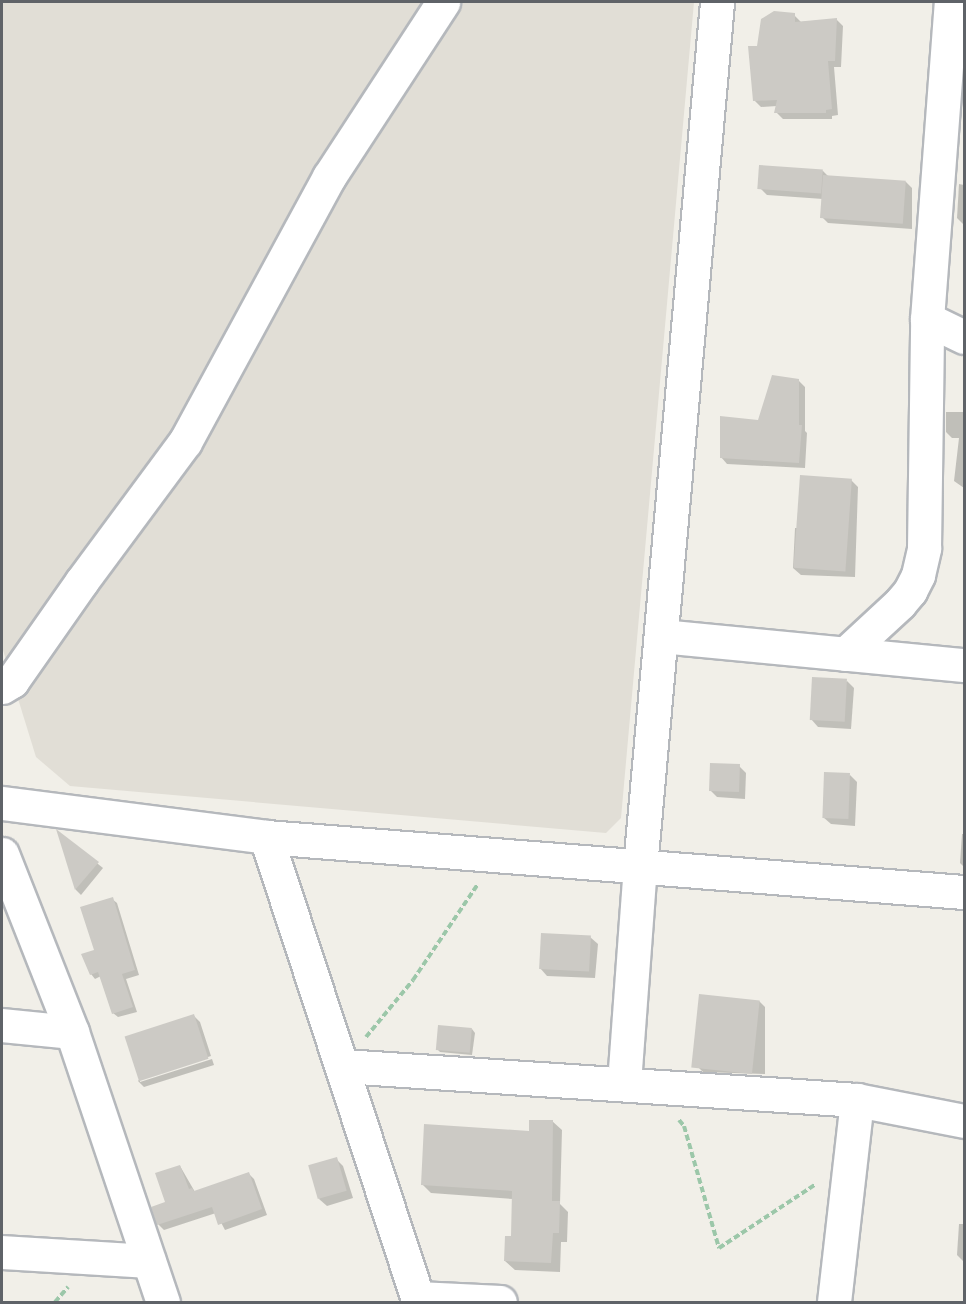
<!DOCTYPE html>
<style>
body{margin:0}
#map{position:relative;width:966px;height:1304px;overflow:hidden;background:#f1efe8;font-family:"DejaVu Sans",sans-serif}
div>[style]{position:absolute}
.education>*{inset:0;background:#e1ded6}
.shadow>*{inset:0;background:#0003}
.building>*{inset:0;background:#cccac5;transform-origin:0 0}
.path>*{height:4px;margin-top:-2px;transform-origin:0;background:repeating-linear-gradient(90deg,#9cc7a9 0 6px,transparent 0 9px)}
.roads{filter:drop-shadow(2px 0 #b5b8bc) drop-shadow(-2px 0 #b5b8bc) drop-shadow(0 2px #b5b8bc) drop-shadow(0 -2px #b5b8bc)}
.minor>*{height:33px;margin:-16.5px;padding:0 16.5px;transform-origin:16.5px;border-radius:16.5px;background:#fff}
span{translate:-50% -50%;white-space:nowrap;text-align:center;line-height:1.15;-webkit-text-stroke:5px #fff;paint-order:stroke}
.frame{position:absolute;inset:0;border:3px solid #5f6368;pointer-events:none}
</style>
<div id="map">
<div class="education">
<div style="clip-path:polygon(2px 2px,694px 2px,621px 818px,606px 833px,70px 786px,36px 757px,2px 647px)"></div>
</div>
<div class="shadow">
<div style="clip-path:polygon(794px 15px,801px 22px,836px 19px,843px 26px,841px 67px,834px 67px,838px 115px,832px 116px,832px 119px,783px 119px,776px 112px,777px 106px,761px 107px,754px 100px,759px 47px)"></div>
<div style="clip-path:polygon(823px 171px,828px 176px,906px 182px,912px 188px,912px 229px,828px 223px,822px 217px,823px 199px,767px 195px,760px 188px)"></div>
<div style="clip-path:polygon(959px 184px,964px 185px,964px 225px,957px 218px)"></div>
<div style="clip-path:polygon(799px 381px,805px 387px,805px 431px,807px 433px,805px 468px,727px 464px,721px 457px)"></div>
<div style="clip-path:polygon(946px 412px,964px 412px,964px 488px,954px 481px,959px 438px,952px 438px,946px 432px)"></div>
<div style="clip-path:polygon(851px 480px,858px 487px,855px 577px,801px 575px,793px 568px,795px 528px,799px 528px)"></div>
<div style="clip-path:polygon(847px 681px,854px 688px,851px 729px,818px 727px,811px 719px)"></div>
<div style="clip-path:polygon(739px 766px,746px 773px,745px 799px,717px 797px,710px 790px)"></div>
<div style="clip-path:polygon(850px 775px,857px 782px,855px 826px,831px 824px,823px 817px)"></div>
<div style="clip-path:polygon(59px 833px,103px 868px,81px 895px,76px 890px)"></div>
<div style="clip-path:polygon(962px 834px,964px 834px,964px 867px,960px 863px)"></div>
<div style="clip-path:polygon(112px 899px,117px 903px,139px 975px,126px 979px,137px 1012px,118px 1017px,113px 1013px,101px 976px,95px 979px,91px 974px)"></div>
<div style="clip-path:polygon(590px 937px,598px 944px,595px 978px,547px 976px,540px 968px)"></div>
<div style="clip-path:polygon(759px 1001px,765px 1007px,765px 1074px,703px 1072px,698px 1067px)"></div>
<div style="clip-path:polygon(193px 1015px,200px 1022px,211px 1056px,140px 1079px,140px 1082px,212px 1059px,214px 1065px,144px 1087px,138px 1081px)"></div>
<div style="clip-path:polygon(472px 1029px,475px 1033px,472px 1055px,440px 1052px,437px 1049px)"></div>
<div style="clip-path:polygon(552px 1121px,562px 1130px,560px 1204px,568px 1212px,567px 1242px,561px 1242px,560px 1272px,515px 1270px,505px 1261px,512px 1238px,513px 1199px,431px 1193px,422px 1184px)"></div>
<div style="clip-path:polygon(336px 1159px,343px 1166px,353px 1198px,327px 1206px,319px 1199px)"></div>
<div style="clip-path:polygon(180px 1166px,195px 1192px,248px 1173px,254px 1179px,267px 1215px,225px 1230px,216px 1213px,164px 1230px,158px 1224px)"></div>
<div style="clip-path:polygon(959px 1224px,964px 1224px,964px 1262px,957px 1255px)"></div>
</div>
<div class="building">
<div style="clip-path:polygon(774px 11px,795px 13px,795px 22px,837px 18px,835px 61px,828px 61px,832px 109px,826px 110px,826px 113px,774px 113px,777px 100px,753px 101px,748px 46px,757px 46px,761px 19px)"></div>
<div style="left:759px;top:165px;width:64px;height:24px;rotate:4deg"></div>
<div style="left:823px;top:175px;width:83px;height:43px;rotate:4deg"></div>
<div style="clip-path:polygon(772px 375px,799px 379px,799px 425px,802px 425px,799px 463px,720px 458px,720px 416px,758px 420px)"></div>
<div style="left:800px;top:475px;width:52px;height:93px;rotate:4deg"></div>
<div style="left:812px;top:677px;width:35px;height:43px;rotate:3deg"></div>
<div style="left:710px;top:763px;width:30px;height:28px;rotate:2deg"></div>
<div style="left:824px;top:772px;width:26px;height:46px;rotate:2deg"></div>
<div style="clip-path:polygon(56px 829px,99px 862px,75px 890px)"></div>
<div style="clip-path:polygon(113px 897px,135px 970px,122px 974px,133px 1007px,112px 1014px,98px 972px,90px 975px,81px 954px,94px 950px,80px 907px)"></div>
<div style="left:541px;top:933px;width:50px;height:36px;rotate:3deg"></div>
<div style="left:699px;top:994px;width:61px;height:74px;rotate:6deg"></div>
<div style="left:194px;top:1014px;width:47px;height:73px;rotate:72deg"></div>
<div style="left:438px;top:1025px;width:34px;height:25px;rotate:5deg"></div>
<div style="clip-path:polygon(529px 1120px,553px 1120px,552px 1201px,560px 1201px,559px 1233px,553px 1233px,551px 1263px,504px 1261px,505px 1236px,511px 1236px,512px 1191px,421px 1185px,424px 1124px,529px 1131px)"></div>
<div style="left:337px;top:1157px;width:35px;height:30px;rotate:74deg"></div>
<div style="clip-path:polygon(180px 1165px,189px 1189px,192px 1188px,194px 1191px,249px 1172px,262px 1209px,218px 1225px,212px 1207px,157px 1225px,151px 1207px,165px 1202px,155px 1173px)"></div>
</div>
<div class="path">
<div style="left:366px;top:1037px;width:74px;rotate:-50.5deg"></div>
<div style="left:413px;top:980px;width:116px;rotate:-55.9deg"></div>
<div style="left:679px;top:1120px;width:8px;rotate:50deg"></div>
<div style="left:684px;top:1126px;width:127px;rotate:74deg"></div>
<div style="left:719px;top:1248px;width:116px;rotate:-33.4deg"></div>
<div style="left:55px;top:1302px;width:20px;rotate:-49deg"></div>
</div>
<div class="roads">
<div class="minor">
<div style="left:927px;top:319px;width:41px;rotate:25.9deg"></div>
<div style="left:661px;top:636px;width:304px;rotate:5.5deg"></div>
<div style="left:845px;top:654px;width:75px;rotate:-42.8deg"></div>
<div style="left:900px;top:603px;width:16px;rotate:-50deg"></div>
<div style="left:910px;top:591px;width:18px;rotate:-63deg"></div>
<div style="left:918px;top:575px;width:28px;rotate:-77deg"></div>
<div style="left:924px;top:548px;width:229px;rotate:-89.2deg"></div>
<div style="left:927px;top:319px;width:318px;rotate:-85.7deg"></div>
<div style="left:2px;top:687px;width:12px;rotate:-31deg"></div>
<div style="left:12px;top:681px;width:122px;rotate:-55deg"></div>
<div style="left:82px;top:581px;width:173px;rotate:-53.5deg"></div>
<div style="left:185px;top:442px;width:302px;rotate:-61.5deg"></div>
<div style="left:329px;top:177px;width:209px;rotate:-56.9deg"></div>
<div style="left:2px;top:803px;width:266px;rotate:7.3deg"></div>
<div style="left:266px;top:837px;width:700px;rotate:4.51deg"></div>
<div style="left:266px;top:837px;width:490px;rotate:71.8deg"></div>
<div style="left:2px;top:854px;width:191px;rotate:68.5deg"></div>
<div style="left:72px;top:1032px;width:285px;rotate:71.4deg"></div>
<div style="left:2px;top:1025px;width:70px;rotate:5.7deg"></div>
<div style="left:343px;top:1066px;width:515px;rotate:3.78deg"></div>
<div style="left:857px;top:1100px;width:109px;rotate:11.1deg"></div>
<div style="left:624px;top:1083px;width:217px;rotate:-85.8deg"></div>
<div style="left:640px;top:867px;width:868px;rotate:-84.91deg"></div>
<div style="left:2px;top:1252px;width:147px;rotate:3.5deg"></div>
<div style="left:418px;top:1298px;width:82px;rotate:2.8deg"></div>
<div style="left:834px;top:1302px;width:203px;rotate:-83.5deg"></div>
</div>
</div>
<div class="frame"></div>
</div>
